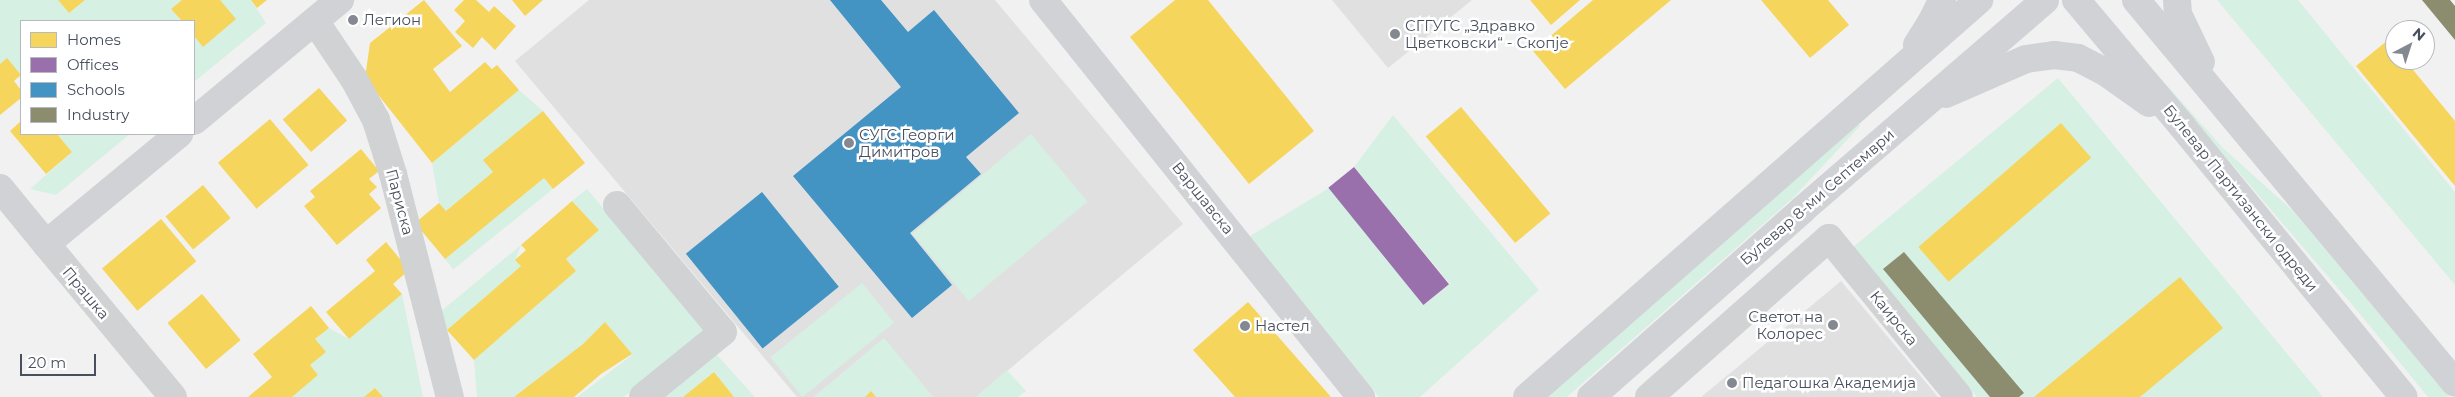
<!DOCTYPE html>
<meta charset="utf-8">
<style>
body{margin:0}
#map{position:relative;width:2455px;height:397px;overflow:hidden;background:#f2f1f1;font-family:Montserrat,sans-serif}
div>[style]{position:absolute}
.education>*{inset:0;background:#e0e0e1}
.green>*{inset:0;background:#d6f0e4;transform-origin:0 0}
.homes>*{inset:0;background:#f6d55c;transform-origin:0 0}
.offices>*{inset:0;background:#9970ab;transform-origin:0 0}
.schools>*{inset:0;background:#4393c3;transform-origin:0 0}
.industry>*{inset:0;background:#8c8c6e}
.street>*{height:28px;margin:-14px;padding:0 14px;transform-origin:14px;border-radius:14px;background:#d0d2d4}
.secondary>*{height:28px;margin:-14px;padding:0 14px;transform-origin:14px;border-radius:14px;background:#d0d2d6}
.dots>*{width:14px;height:14px;translate:-50% -50%;box-sizing:border-box;border:2px solid #fff;border-radius:50%}
span{translate:-50% -50%;white-space:nowrap;text-align:center;line-height:1.15;-webkit-text-stroke:5px #fff;paint-order:stroke}
.poi-label{font-size:15px;color:#48505e}
.left{translate:0 -50%;text-align:left}
.right{translate:-100% -50%;text-align:right}
.street-label{font-size:15px;color:#48505e}
.legend{position:absolute;left:20px;top:20px;width:175px;height:115px;box-sizing:border-box;background:#fff;border:1px solid #b6b9bf;margin:0;padding:6px 9px;list-style:none;font-size:15px;color:#48505e}
.legend li{display:flex;align-items:center;gap:10px;height:25px}
.legend b{width:25px;border:1px solid #b6b9bf}
.north{position:absolute;left:2385px;top:20px;width:50px;height:50px;box-sizing:border-box;background:#fff;border:1px solid #b6b9bf;border-radius:50%;rotate:40deg;font-size:14px;font-weight:700;line-height:20px;text-align:center;color:#48505e}
.north::after{content:'';display:block;margin:auto;width:18px;height:22px;background:#848891;clip-path:polygon(50% 0,100% 100%,50% 72%,0 100%)}
.scale{position:absolute;left:20px;top:354px;width:76px;height:22px;box-sizing:border-box;border:2px solid #48505e;border-top:0;padding-left:6px;font-size:15px;line-height:18px;white-space:nowrap;color:#48505e;-webkit-text-stroke:4px #fff;paint-order:stroke}
</style>
<div id="map">
<div class="education">
<div style="clip-path:polygon(589px 0,995px 0,1183px 224px,976px 397px,933px 397px,884px 339px,814px 397px,797px 397px,515px 61px)"></div>
<div style="clip-path:polygon(1332px 0,1472px 0,1388px 68px)"></div>
<div style="clip-path:polygon(1841px 281px,1938px 397px,1701px 397px,1734px 370px)"></div>
</div>
<div class="green">
<div style="clip-path:polygon(0 0,58px 0,69px 13px,85px 0,182px 0,171px 9px,182px 21px,21px 21px,21px 75px,7px 59px,0 64px)"></div>
<div style="clip-path:polygon(220px 0,251px 0,266px 23px,194px 82px,194px 36px,203px 46px)"></div>
<div style="clip-path:polygon(2217px 0,2298px 0,2455px 192px,2455px 285px)"></div>
<div style="clip-path:polygon(2113px 25px,2223px 148px,2294px 212px,2449px 397px,2428px 397px,2355px 308px)"></div>
<div style="clip-path:polygon(2058px 78px,2323px 397px,1977px 397px,1853px 247px)"></div>
<div style="clip-path:polygon(519px 90px,543px 111px,493px 172px,446px 211px,439px 203px,432px 163px)"></div>
<div style="clip-path:polygon(1393px 115px,1539px 290px,1420px 397px,1379px 397px,1250px 236px,1329px 188px,1425px 304px,1450px 284px,1354px 167px)"></div>
<div style="clip-path:polygon(1858px 123px,1860px 126px,1793px 198px,1567px 397px,1543px 397px)"></div>
<div style="clip-path:polygon(57px 134px,130px 134px,56px 195px,30px 189px,72px 152px)"></div>
<div style="left:1031px;top:134px;width:88px;height:155px;rotate:50deg"></div>
<div style="left:544px;top:178px;width:14px;height:128px;rotate:51deg"></div>
<div style="clip-path:polygon(587px 189px,706px 331px,624px 397px,577px 397px,632px 355px,605px 323px,583px 344px,514px 397px,477px 397px,474px 360px,576px 271px,566px 259px,599px 230px,572px 201px)"></div>
<div style="clip-path:polygon(521px 245px,516px 259px,521px 266px,447px 330px,440px 312px)"></div>
<div style="left:862px;top:283px;width:51px;height:118px;rotate:51deg"></div>
<div style="clip-path:polygon(402px 294px,423px 397px,383px 397px,375px 388px,364px 397px,292px 397px,318px 375px,310px 365px,315px 339px,329px 328px,349px 339px)"></div>
<div style="clip-path:polygon(884px 338px,933px 397px,876px 397px,871px 391px,865px 397px,814px 397px)"></div>
<div style="clip-path:polygon(708px 345px,755px 397px,734px 397px,714px 372px,683px 397px,652px 397px)"></div>
<div style="clip-path:polygon(1007px 370px,1026px 391px,1018px 397px,976px 397px)"></div>
</div>
<div class="homes">
<div style="clip-path:polygon(58px 0,85px 0,69px 13px)"></div>
<div style="clip-path:polygon(182px 0,220px 0,236px 19px,203px 47px,194px 36px,194px 21px,182px 21px,171px 9px)"></div>
<div style="clip-path:polygon(251px 0,267px 0,257px 8px)"></div>
<div style="clip-path:polygon(424px 0,462px 46px,433px 69px,450px 92px,485px 62px,492px 69px,497px 65px,519px 90px,432px 163px,365px 78px,370px 43px)"></div>
<div style="clip-path:polygon(464px 0,476px 0,489px 12px,494px 6px,516px 26px,495px 50px,482px 37px,473px 48px,455px 32px,465px 21px,454px 10px)"></div>
<div style="clip-path:polygon(512px 0,543px 0,525px 16px)"></div>
<div style="clip-path:polygon(1175px 0,1208px 0,1314px 131px,1249px 184px,1130px 37px)"></div>
<div style="clip-path:polygon(1530px 0,1580px 0,1551px 25px)"></div>
<div style="clip-path:polygon(1593px 0,1671px 0,1565px 89px,1533px 51px)"></div>
<div style="clip-path:polygon(1761px 0,1828px 0,1849px 25px,1810px 58px)"></div>
<div style="clip-path:polygon(2388px 40px,2395px 48px,2395px 60px,2405px 60px,2455px 121px,2455px 186px,2356px 66px)"></div>
<div style="clip-path:polygon(7px 58px,21px 75px,14px 81px,21px 90px,21px 98px,0 115px,0 64px)"></div>
<div style="left:319px;top:88px;width:43px;height:48px;rotate:49deg"></div>
<div style="left:1461px;top:107px;width:139px;height:46px;rotate:50deg"></div>
<div style="clip-path:polygon(543px 111px,585px 163px,553px 189px,544px 178px,445px 259px,415px 223px,439px 203px,446px 211px,493px 172px,483px 160px)"></div>
<div style="left:270px;top:119px;width:60px;height:68px;rotate:50deg"></div>
<div style="clip-path:polygon(21px 121px,21px 134px,57px 134px,72px 152px,46px 174px,10px 131px)"></div>
<div style="left:2061px;top:123px;width:46px;height:189px;rotate:49deg"></div>
<div style="clip-path:polygon(361px 149px,379px 171px,369px 179px,377px 187px,369px 194px,381px 208px,337px 245px,304px 206px,315px 197px,310px 191px)"></div>
<div style="left:203px;top:185px;width:43px;height:49px;rotate:50deg"></div>
<div style="clip-path:polygon(572px 201px,599px 230px,566px 259px,576px 271px,474px 360px,447px 330px,521px 266px,515px 260px,526px 250px,521px 245px)"></div>
<div style="left:161px;top:219px;width:55px;height:77px;rotate:50deg"></div>
<div style="clip-path:polygon(386px 242px,409px 270px,393px 284px,402px 294px,349px 339px,326px 312px,375px 271px,366px 260px)"></div>
<div style="clip-path:polygon(2180px 277px,2223px 328px,2152px 387px,2140px 397px,2034px 397px)"></div>
<div style="left:202px;top:294px;width:60px;height:45px;rotate:50deg"></div>
<div style="clip-path:polygon(1248px 302px,1331px 397px,1235px 397px,1193px 350px)"></div>
<div style="clip-path:polygon(311px 306px,329px 328px,315px 339px,326px 352px,310px 365px,318px 375px,292px 397px,248px 397px,272px 377px,253px 354px)"></div>
<div style="clip-path:polygon(605px 322px,632px 354px,601px 374px,574px 397px,514px 397px,583px 344px)"></div>
<div style="clip-path:polygon(714px 372px,734px 397px,683px 397px)"></div>
<div style="clip-path:polygon(375px 388px,383px 397px,364px 397px)"></div>
<div style="clip-path:polygon(871px 391px,876px 397px,865px 397px)"></div>
</div>
<div class="offices">
<div style="left:1354px;top:167px;width:151px;height:33px;rotate:51deg"></div>
</div>
<div class="schools">
<div style="clip-path:polygon(830px 0,881px 0,908px 32px,934px 10px,1019px 113px,966px 157px,981px 174px,910px 233px,952px 285px,912px 318px,793px 176px,901px 87px)"></div>
<div style="left:762px;top:192px;width:122px;height:98px;rotate:51deg"></div>
</div>
<div class="industry">
<div style="clip-path:polygon(2422px 0,2450px 0,2455px 6px,2455px 40px)"></div>
<div style="clip-path:polygon(1904px 252px,2024px 393px,2019px 397px,1990px 397px,1883px 269px)"></div>
</div>
<div class="street">
<div style="left:315px;top:21px;width:70px;rotate:56.1deg"></div>
<div style="left:354px;top:79px;width:47px;rotate:61.8deg"></div>
<div style="left:376px;top:120px;width:57px;rotate:72.5deg"></div>
<div style="left:393px;top:174px;width:230px;rotate:75.7deg"></div>
<div style="left:617px;top:205px;width:165px;rotate:50.2deg"></div>
<div style="left:723px;top:332px;width:103px;rotate:140.9deg"></div>
<div style="left:46px;top:244px;width:199px;rotate:50.3deg"></div>
<div style="left:1649px;top:397px;width:240px;rotate:-41.5deg"></div>
<div style="left:1829px;top:238px;width:205px;rotate:50.7deg"></div>
</div>
<div class="secondary">
<div style="left:1043px;top:0;width:509px;rotate:51.31deg"></div>
<div style="left:2076px;top:0;width:165px;rotate:49.9deg"></div>
<div style="left:2182px;top:126px;width:350px;rotate:50.7deg"></div>
<div style="left:2136px;top:0;width:498px;rotate:50.2deg"></div>
<div style="left:2177px;top:0;width:14px;rotate:86deg"></div>
<div style="left:2178px;top:14px;width:53px;rotate:64.4deg"></div>
<div style="left:1917px;top:45px;width:26px;rotate:-58deg"></div>
<div style="left:1931px;top:23px;width:25px;rotate:-64deg"></div>
<div style="left:1946px;top:94px;width:87px;rotate:-23.6deg"></div>
<div style="left:2026px;top:59px;width:28px;rotate:-8deg"></div>
<div style="left:2054px;top:55px;width:24px;rotate:7deg"></div>
<div style="left:2078px;top:58px;width:29px;rotate:27deg"></div>
<div style="left:2104px;top:71px;width:55px;rotate:35.4deg"></div>
<div style="left:194px;top:121px;width:190px;rotate:-39.7deg"></div>
<div style="left:0;top:188px;width:72px;rotate:50.6deg"></div>
<div style="left:46px;top:244px;width:173px;rotate:-39.6deg"></div>
<div style="left:1527px;top:397px;width:602px;rotate:-41.29deg"></div>
<div style="left:1591px;top:397px;width:282px;rotate:-41.5deg"></div>
<div style="left:1802px;top:210px;width:321px;rotate:-40.8deg"></div>
</div>
<div class="dots">
<div style="left:353px;top:20px;background:#848891"></div>
<div style="left:1395px;top:34px;background:#848891"></div>
<div style="left:849px;top:143px;background:#848891"></div>
<div style="left:1833px;top:325px;background:#848891"></div>
<div style="left:1245px;top:326px;background:#848891"></div>
<div style="left:1732px;top:383px;background:#848891"></div>
</div>
<div class="poi-label">
<span class="left" style="left:363px;top:20px">Легион</span>
<span class="left" style="left:1405px;top:34px">СГГУГС „Здравко<br>Цветковски“ - Скопје</span>
<span class="left" style="left:859px;top:143px">СУГС Георги<br>Димитров</span>
<span class="right" style="left:1823px;top:325px">Светот на<br>Колорес</span>
<span class="left" style="left:1255px;top:326px">Настел</span>
<span class="left" style="left:1742px;top:383px">Педагошка Академија</span>
</div>
<div class="street-label">
<span style="left:1817px;top:197px;rotate:-41deg">Булевар 8-ми Септември</span>
<span style="left:1203px;top:198px;rotate:51deg">Варшавска</span>
<span style="left:2241px;top:198px;rotate:51deg">Булевар Партизански одреди</span>
<span style="left:400px;top:202px;rotate:75deg">Париска</span>
<span style="left:86px;top:293px;rotate:50deg">Прашка</span>
<span style="left:1894px;top:318px;rotate:51deg">Каирска</span>
</div>
<ul class="legend">
<li><b style="height:14px;background:#f6d55c"></b>Homes</li>
<li><b style="height:14px;background:#9970ab"></b>Offices</li>
<li><b style="height:14px;background:#4393c3"></b>Schools</li>
<li><b style="height:14px;background:#8c8c6e"></b>Industry</li>
</ul>
<div class="north">N</div>
<div class="scale">20 m</div>
</div>
